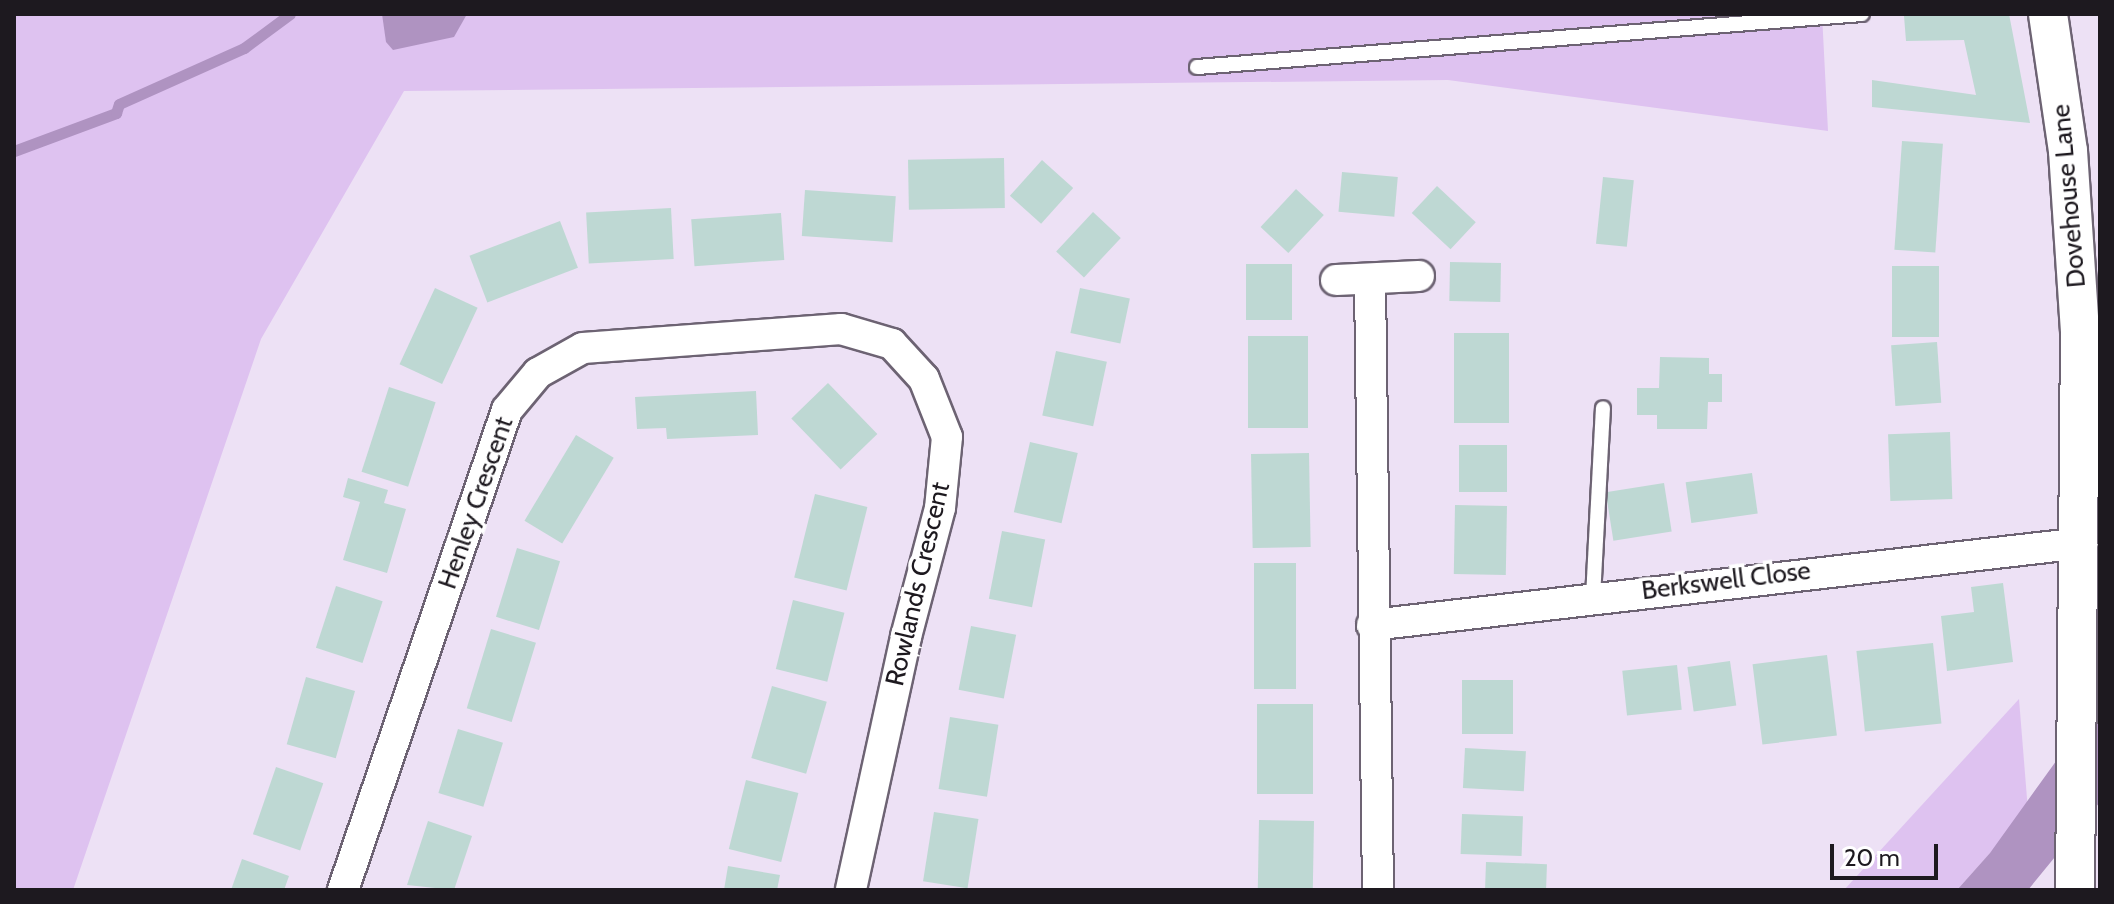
<!DOCTYPE html>
<style>
body{margin:0}
#map{position:relative;width:2114px;height:904px;overflow:hidden;background:#ede1f5;font-family:Cabin,sans-serif}
div>[style]{position:absolute}
.green>*{inset:0;background:#dec2f0}
.water>*{inset:0;background:#af93c1}
.stream>*{height:11px;margin:-5.5px;padding:0 5.5px;transform-origin:5.5px;border-radius:5.5px;background:#af93c1}
.building>*{inset:0;background:#bed8d3;transform-origin:0 0}
.roads{filter:drop-shadow(2px 0 #6d6373) drop-shadow(-2px 0 #6d6373) drop-shadow(0 2px #6d6373) drop-shadow(0 -2px #6d6373)}
.service>*{height:14px;margin:-7px;padding:0 7px;transform-origin:7px;border-radius:7px;background:#fff}
.minor>*{height:30px;margin:-15px;padding:0 15px;transform-origin:15px;border-radius:15px;background:#fff}
.tertiary>*{height:38px;margin:-19px;padding:0 19px;transform-origin:19px;border-radius:19px;background:#fff}
span{translate:-50% -50%;white-space:nowrap;text-align:center;line-height:1.15;-webkit-text-stroke:7px #fff;paint-order:stroke}
.street-label{font-size:26px;color:#1d191f}
.frame{position:absolute;inset:0;border:16px solid #1d191f;pointer-events:none}
.scale{position:absolute;left:1830px;top:844px;width:108px;height:36px;box-sizing:border-box;border:4px solid #1d191f;border-top:0;padding-left:10px;font-size:24px;line-height:28px;white-space:nowrap;color:#1d191f;-webkit-text-stroke:6px #fff;paint-order:stroke}
</style>
<div id="map">
<div class="green">
<div style="clip-path:polygon(14px 14px,1822px 14px,1828px 131px,1448px 80px,404px 91px,261px 339px,73px 890px,14px 890px)"></div>
<div style="clip-path:polygon(2019px 699px,2028px 811px,1957px 890px,1844px 890px)"></div>
</div>
<div class="water">
<div style="clip-path:polygon(382px 14px,467px 14px,454px 37px,393px 50px,386px 42px)"></div>
<div style="clip-path:polygon(2100px 700px,2100px 802px,2028px 890px,1957px 890px,1990px 853px)"></div>
</div>
<div class="stream">
<div style="left:14px;top:151px;width:109px;rotate:-20.4deg"></div>
<div style="left:116px;top:113px;width:9px;rotate:-72deg"></div>
<div style="left:119px;top:104px;width:137px;rotate:-24.1deg"></div>
<div style="left:244px;top:48px;width:57px;rotate:-36.5deg"></div>
</div>
<div class="building">
<div style="clip-path:polygon(2009px 14px,2030px 123px,1872px 107px,1872px 80px,1976px 95px,1964px 40px,1906px 41px,1904px 16px)"></div>
<div style="left:1902px;top:141px;width:41px;height:109px;rotate:4deg"></div>
<div style="left:1004px;top:158px;width:50px;height:96px;rotate:89deg"></div>
<div style="left:1042px;top:160px;width:42px;height:48px;rotate:42deg"></div>
<div style="left:1342px;top:172px;width:56px;height:40px;rotate:5deg"></div>
<div style="left:1603px;top:177px;width:31px;height:67px;rotate:6deg"></div>
<div style="left:1437px;top:186px;width:53px;height:37px;rotate:43deg"></div>
<div style="left:1296px;top:189px;width:38px;height:52px;rotate:43deg"></div>
<div style="left:805px;top:190px;width:91px;height:46px;rotate:4deg"></div>
<div style="left:671px;top:208px;width:51px;height:85px;rotate:87deg"></div>
<div style="left:1093px;top:212px;width:38px;height:54px;rotate:43deg"></div>
<div style="left:781px;top:213px;width:47px;height:90px;rotate:86deg"></div>
<div style="left:560px;top:221px;width:50px;height:97px;rotate:69deg"></div>
<div style="left:1450px;top:262px;width:51px;height:39px;rotate:1deg"></div>
<div style="left:1246px;top:264px;width:46px;height:56px"></div>
<div style="left:1892px;top:266px;width:47px;height:71px"></div>
<div style="left:435px;top:288px;width:47px;height:84px;rotate:25deg"></div>
<div style="left:1080px;top:288px;width:51px;height:46px;rotate:12deg"></div>
<div style="left:1454px;top:333px;width:55px;height:90px"></div>
<div style="left:1248px;top:336px;width:60px;height:92px"></div>
<div style="left:1937px;top:342px;width:61px;height:46px;rotate:86deg"></div>
<div style="left:1056px;top:351px;width:52px;height:66px;rotate:12deg"></div>
<div style="clip-path:polygon(1660px 357px,1709px 358px,1709px 374px,1722px 374px,1722px 402px,1708px 402px,1707px 429px,1657px 429px,1657px 415px,1637px 415px,1637px 388px,1659px 388px)"></div>
<div style="left:828px;top:383px;width:71px;height:51px;rotate:46deg"></div>
<div style="left:389px;top:387px;width:49px;height:89px;rotate:18deg"></div>
<div style="clip-path:polygon(756px 391px,758px 435px,667px 439px,666px 428px,637px 429px,635px 397px)"></div>
<div style="left:1950px;top:432px;width:67px;height:62px;rotate:88deg"></div>
<div style="left:576px;top:435px;width:44px;height:100px;rotate:31deg"></div>
<div style="left:1030px;top:442px;width:49px;height:72px;rotate:13deg"></div>
<div style="left:1459px;top:445px;width:48px;height:47px"></div>
<div style="left:1309px;top:453px;width:94px;height:58px;rotate:89deg"></div>
<div style="left:1752px;top:473px;width:41px;height:67px;rotate:82deg"></div>
<div style="clip-path:polygon(348px 478px,388px 490px,384px 503px,406px 509px,387px 573px,343px 560px,360px 502px,343px 497px)"></div>
<div style="left:1664px;top:483px;width:49px;height:59px;rotate:81deg"></div>
<div style="left:815px;top:494px;width:54px;height:86px;rotate:14deg"></div>
<div style="left:1455px;top:505px;width:52px;height:69px;rotate:1deg"></div>
<div style="left:1002px;top:531px;width:44px;height:69px;rotate:11deg"></div>
<div style="left:517px;top:548px;width:45px;height:72px;rotate:17deg"></div>
<div style="left:1254px;top:563px;width:42px;height:126px"></div>
<div style="clip-path:polygon(2003px 583px,2013px 662px,1947px 671px,1941px 616px,1974px 612px,1971px 587px)"></div>
<div style="left:336px;top:586px;width:49px;height:65px;rotate:18deg"></div>
<div style="left:793px;top:600px;width:53px;height:71px;rotate:14deg"></div>
<div style="left:971px;top:626px;width:46px;height:65px;rotate:11deg"></div>
<div style="left:491px;top:629px;width:47px;height:83px;rotate:17deg"></div>
<div style="left:1933px;top:643px;width:81px;height:77px;rotate:84deg"></div>
<div style="left:1827px;top:655px;width:81px;height:75px;rotate:83deg"></div>
<div style="left:1730px;top:661px;width:45px;height:43px;rotate:82deg"></div>
<div style="left:1677px;top:665px;width:45px;height:55px;rotate:84deg"></div>
<div style="left:306px;top:677px;width:51px;height:70px;rotate:16deg"></div>
<div style="left:1462px;top:680px;width:51px;height:54px"></div>
<div style="left:772px;top:686px;width:57px;height:75px;rotate:16deg"></div>
<div style="left:1257px;top:704px;width:56px;height:90px"></div>
<div style="left:950px;top:717px;width:49px;height:73px;rotate:9deg"></div>
<div style="left:458px;top:729px;width:47px;height:67px;rotate:17deg"></div>
<div style="left:1465px;top:748px;width:61px;height:40px;rotate:3deg"></div>
<div style="left:276px;top:767px;width:50px;height:71px;rotate:19deg"></div>
<div style="left:746px;top:780px;width:54px;height:71px;rotate:14deg"></div>
<div style="left:934px;top:812px;width:45px;height:70px;rotate:9deg"></div>
<div style="left:1462px;top:814px;width:61px;height:40px;rotate:2deg"></div>
<div style="left:1259px;top:820px;width:55px;height:70px;rotate:1deg"></div>
<div style="clip-path:polygon(428px 821px,472px 836px,454px 890px,407px 885px)"></div>
<div style="clip-path:polygon(242px 859px,289px 876px,284px 890px,231px 890px)"></div>
<div style="left:1486px;top:862px;width:61px;height:28px;rotate:2deg"></div>
<div style="clip-path:polygon(728px 866px,780px 875px,777px 890px,724px 890px)"></div>
</div>
<div class="roads">
<div class="service">
<div style="left:1197px;top:67px;width:667px;rotate:-4.56deg"></div>
<div style="left:1593px;top:598px;width:190px;rotate:-87deg"></div>
</div>
<div class="minor">
<div style="left:1336px;top:280px;width:83px;rotate:-2.8deg"></div>
<div style="left:1370px;top:281px;width:609px;rotate:89.25deg"></div>
<div style="left:1372px;top:625px;width:715px;rotate:-6.59deg"></div>
<div style="left:343px;top:890px;width:507px;rotate:-71.14deg"></div>
<div style="left:507px;top:410px;width:48px;rotate:-50deg"></div>
<div style="left:538px;top:373px;width:51px;rotate:-29.1deg"></div>
<div style="left:583px;top:348px;width:259px;rotate:-4.2deg"></div>
<div style="left:841px;top:329px;width:53px;rotate:16.4deg"></div>
<div style="left:892px;top:344px;width:47px;rotate:47.6deg"></div>
<div style="left:924px;top:379px;width:62px;rotate:68.4deg"></div>
<div style="left:947px;top:437px;width:71px;rotate:95.6deg"></div>
<div style="left:940px;top:508px;width:133px;rotate:104.8deg"></div>
<div style="left:906px;top:637px;width:259px;rotate:102.3deg"></div>
</div>
<div class="tertiary">
<div style="left:2048px;top:14px;width:138px;rotate:81.7deg"></div>
<div style="left:2068px;top:151px;width:180px;rotate:86.2deg"></div>
<div style="left:2080px;top:331px;width:559px;rotate:90.51deg"></div>
</div>
</div>
<div class="street-label">
<span style="left:2069px;top:196px;rotate:-95deg">Dovehouse Lane</span>
<span style="left:476px;top:503px;rotate:-71deg">Henley Crescent</span>
<span style="left:1726px;top:581px;rotate:-7deg">Berkswell Close</span>
<span style="left:918px;top:584px;rotate:-77deg">Rowlands Crescent</span>
</div>
<div class="frame"></div>
<div class="scale">20 m</div>
</div>
